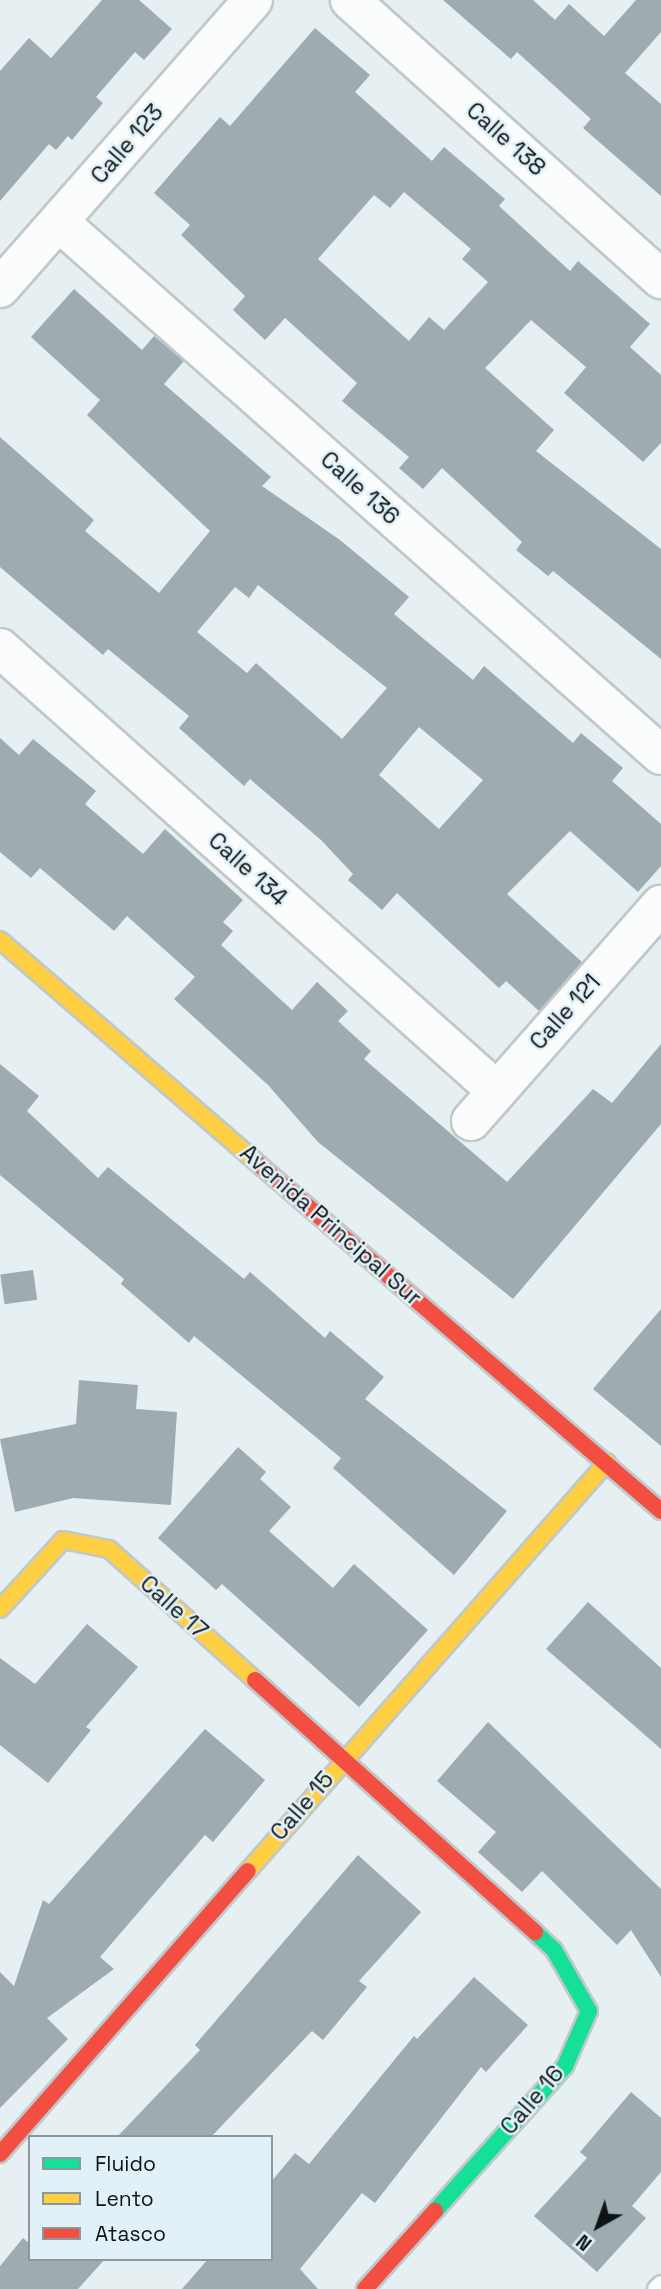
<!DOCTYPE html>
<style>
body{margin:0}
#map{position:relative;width:661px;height:2289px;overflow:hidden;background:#e6eff2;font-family:"Space Grotesk",sans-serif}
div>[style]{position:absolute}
.building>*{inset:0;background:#9eacb1;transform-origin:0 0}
.roads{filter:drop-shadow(2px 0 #c1c8ca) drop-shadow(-2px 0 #c1c8ca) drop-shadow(0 2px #c1c8ca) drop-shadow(0 -2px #c1c8ca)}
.lane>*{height:21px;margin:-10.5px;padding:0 10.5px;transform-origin:10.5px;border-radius:10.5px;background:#fbfdfd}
.street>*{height:38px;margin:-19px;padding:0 19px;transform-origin:19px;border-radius:19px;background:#fbfdfd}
.fast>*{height:16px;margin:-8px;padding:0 8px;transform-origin:8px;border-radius:8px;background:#16e098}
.slow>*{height:16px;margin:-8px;padding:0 8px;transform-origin:8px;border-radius:8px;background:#ffcf43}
.jam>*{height:16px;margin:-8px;padding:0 8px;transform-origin:8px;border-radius:8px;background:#f24e42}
span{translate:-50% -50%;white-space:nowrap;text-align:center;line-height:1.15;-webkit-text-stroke:5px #e1f1f7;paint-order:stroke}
.street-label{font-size:23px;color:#0e1315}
.legend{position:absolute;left:28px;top:2135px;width:245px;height:126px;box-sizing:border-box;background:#e1f1f7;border:2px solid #8d989d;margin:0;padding:9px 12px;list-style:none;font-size:21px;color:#0e1315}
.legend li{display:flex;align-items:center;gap:14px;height:35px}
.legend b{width:35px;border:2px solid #8d989d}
.north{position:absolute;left:563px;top:2191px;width:70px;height:70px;-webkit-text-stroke:5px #e1f1f7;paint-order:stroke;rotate:220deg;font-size:19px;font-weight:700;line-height:28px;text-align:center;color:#0e1315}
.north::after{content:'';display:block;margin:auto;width:24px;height:32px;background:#0e1315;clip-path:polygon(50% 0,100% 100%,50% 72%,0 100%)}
</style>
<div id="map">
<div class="building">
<div style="clip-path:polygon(102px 0,139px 0,172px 29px,144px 60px,135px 52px,96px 97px,103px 103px,72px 140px,68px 136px,56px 150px,49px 144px,0 201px,0 71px,29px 38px,51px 58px)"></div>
<div style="clip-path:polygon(443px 0,533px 0,555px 20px,569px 4px,604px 36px,636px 0,661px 0,661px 32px,625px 73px,661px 104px,661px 196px,583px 128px,591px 119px,517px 52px,511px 59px)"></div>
<div style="clip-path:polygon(evenodd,315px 28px,370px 75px,355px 92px,432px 161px,444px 147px,505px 199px,499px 206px,570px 271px,578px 261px,650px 324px,630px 347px,661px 375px,661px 443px,643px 462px,564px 393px,586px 367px,531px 320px,485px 368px,554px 430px,536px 451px,661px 549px,661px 659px,553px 571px,548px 576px,516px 550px,522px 542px,442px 468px,423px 489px,399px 468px,409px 457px,342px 401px,357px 383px,285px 318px,265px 340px,233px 310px,245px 296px,181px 235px,190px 225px,154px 193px,220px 117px,230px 126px,315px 28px,404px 192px,471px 249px,462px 259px,488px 282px,444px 330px,429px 317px,409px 341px,318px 259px,374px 195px,390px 208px,404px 192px)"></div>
<div style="clip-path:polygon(evenodd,74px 289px,142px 350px,154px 336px,184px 361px,164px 384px,271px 477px,262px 486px,340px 540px,409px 597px,394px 614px,473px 680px,484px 666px,573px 743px,581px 733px,623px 768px,612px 781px,661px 824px,661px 866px,638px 892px,570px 831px,507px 894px,582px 962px,539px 1011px,506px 981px,499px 988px,397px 893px,382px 910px,348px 880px,353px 874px,321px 840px,250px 779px,244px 786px,179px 728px,189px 716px,108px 649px,103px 655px,0 567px,0 437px,94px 520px,85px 531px,159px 593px,210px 531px,87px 415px,100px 400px,31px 337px,74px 289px,258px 585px,387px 688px,342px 739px,256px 663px,247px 673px,197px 632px,235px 587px,249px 598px,258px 585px,74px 289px,419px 727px,483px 780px,439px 829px,379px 775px,419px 727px)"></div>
<div style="clip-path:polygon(0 738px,19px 755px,33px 739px,96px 791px,85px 804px,143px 854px,165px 829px,243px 900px,223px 922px,233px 931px,221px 945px,292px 1010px,317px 982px,348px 1011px,338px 1021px,371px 1051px,364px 1059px,507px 1182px,593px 1089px,612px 1103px,661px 1044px,661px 1124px,513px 1299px,318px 1142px,268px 1085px,174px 999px,195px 977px,127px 916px,114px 931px,40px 868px,31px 878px,0 852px)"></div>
<div style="clip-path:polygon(0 1064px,39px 1096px,27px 1111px,98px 1178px,108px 1167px,244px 1279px,250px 1272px,325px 1338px,330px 1331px,384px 1377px,365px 1399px,507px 1511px,454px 1575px,333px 1468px,341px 1458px,194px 1336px,189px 1343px,121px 1284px,124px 1279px,0 1175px)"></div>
<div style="left:33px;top:1270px;width:30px;height:33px;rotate:82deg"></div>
<div style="clip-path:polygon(661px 1309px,661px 1446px,593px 1389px)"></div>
<div style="clip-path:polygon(79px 1380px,138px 1385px,136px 1409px,177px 1412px,171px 1505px,73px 1498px,15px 1512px,0 1439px,76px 1424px)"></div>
<div style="clip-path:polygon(238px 1447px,266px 1472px,260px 1479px,291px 1507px,269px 1531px,333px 1588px,354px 1564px,428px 1630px,359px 1707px,222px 1584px,216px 1590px,158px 1538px)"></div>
<div style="clip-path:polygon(588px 1602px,661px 1668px,661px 1749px,546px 1649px)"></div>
<div style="clip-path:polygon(87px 1624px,138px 1667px,86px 1727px,91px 1730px,48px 1783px,0 1745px,0 1658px,35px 1684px)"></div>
<div style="clip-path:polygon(488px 1722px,661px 1889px,661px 1977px,631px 1930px,617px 1945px,542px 1871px,522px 1892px,478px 1852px,496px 1832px,437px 1781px)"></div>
<div style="clip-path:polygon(205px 1729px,265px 1780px,213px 1842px,205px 1835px,100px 1957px,114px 1969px,47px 2018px,68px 2039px,0 2108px,0 1972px,14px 1986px,43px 1900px,49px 1904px)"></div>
<div style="clip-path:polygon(358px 1855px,421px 1912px,359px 1981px,367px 1987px,323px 2040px,312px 2031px,211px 2137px,117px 2137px,200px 2050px,195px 2045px)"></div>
<div style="clip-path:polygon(474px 1977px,528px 2025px,486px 2072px,481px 2067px,375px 2203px,362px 2193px,300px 2269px,318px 2289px,182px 2289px,208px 2259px,271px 2259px,271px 2182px,295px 2153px,309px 2164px,414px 2036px,417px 2039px)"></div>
<div style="clip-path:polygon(631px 2092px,661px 2118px,661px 2172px,632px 2206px,646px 2218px,597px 2272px,534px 2216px,587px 2158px,580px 2152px)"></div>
<div style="clip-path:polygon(23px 2238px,30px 2244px,30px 2259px,105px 2259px,78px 2289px,0 2289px,0 2266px)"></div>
</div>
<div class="roads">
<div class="lane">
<div style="left:658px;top:2289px;width:4px;rotate:-45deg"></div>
</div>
<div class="street">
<div style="left:350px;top:0;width:418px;rotate:41.9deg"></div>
<div style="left:59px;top:222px;width:804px;rotate:41.52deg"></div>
<div style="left:0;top:288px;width:383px;rotate:-48.7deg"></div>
<div style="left:0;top:648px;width:664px;rotate:41.71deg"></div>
<div style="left:471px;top:1121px;width:288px;rotate:-48.7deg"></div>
</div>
<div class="fast">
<div style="left:435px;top:2211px;width:195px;rotate:-48.1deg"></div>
<div style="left:565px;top:2066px;width:60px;rotate:-66.4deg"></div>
<div style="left:589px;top:2011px;width:70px;rotate:-119.8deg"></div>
<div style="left:554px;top:1950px;width:26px;rotate:-137deg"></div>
</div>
<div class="slow">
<div style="left:0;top:940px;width:337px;rotate:40.9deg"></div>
<div style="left:0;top:1609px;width:93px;rotate:-47.6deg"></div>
<div style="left:63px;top:1540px;width:47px;rotate:11.1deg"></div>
<div style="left:109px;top:1549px;width:196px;rotate:41.9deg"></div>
<div style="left:248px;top:1871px;width:544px;rotate:-48.72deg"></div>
</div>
<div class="jam">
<div style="left:255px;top:1161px;width:536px;rotate:40.76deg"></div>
<div style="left:255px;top:1680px;width:377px;rotate:42deg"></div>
<div style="left:0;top:2154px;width:376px;rotate:-48.8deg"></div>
<div style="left:365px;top:2289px;width:105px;rotate:-48.1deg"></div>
</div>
</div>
<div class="street-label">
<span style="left:506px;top:139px;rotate:42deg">Calle 138</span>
<span style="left:127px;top:144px;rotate:-49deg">Calle 123</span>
<span style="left:360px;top:488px;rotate:42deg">Calle 136</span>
<span style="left:248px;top:869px;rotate:42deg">Calle 134</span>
<span style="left:565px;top:1012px;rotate:-48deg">Calle 121</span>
<span style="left:331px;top:1225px;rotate:41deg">Avenida Principal Sur</span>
<span style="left:174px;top:1607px;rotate:42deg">Calle 17</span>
<span style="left:302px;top:1806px;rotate:-49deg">Calle 15</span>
<span style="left:532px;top:2100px;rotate:-49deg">Calle 16</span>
</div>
<ul class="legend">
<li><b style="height:9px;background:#16e098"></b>Fluido</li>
<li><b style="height:9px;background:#ffcf43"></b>Lento</li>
<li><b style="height:9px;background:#f24e42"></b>Atasco</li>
</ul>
<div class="north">N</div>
</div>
